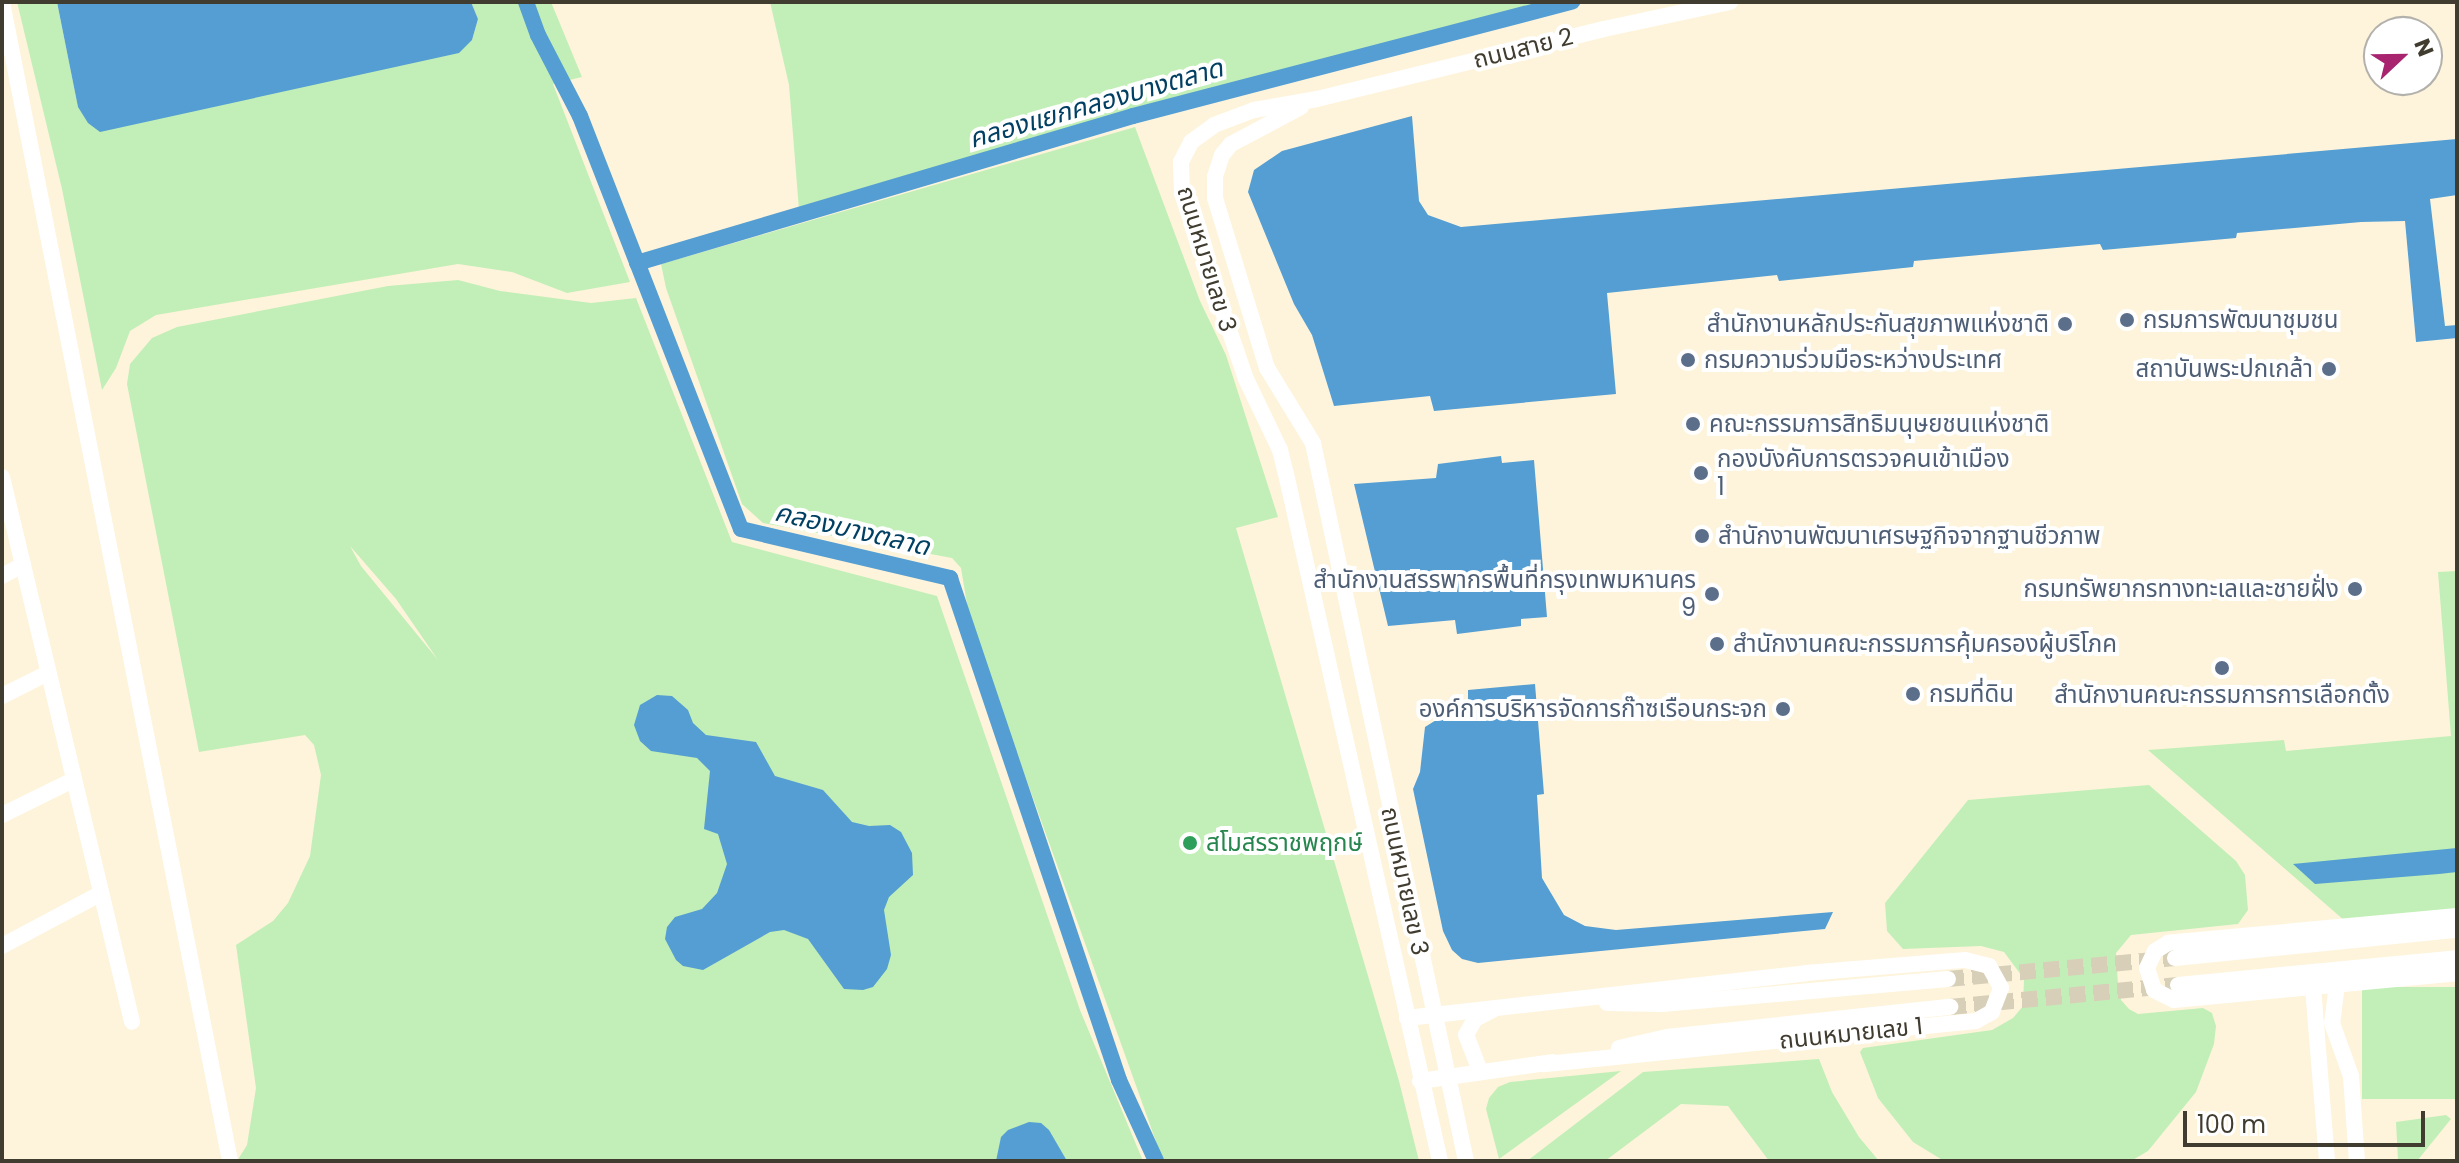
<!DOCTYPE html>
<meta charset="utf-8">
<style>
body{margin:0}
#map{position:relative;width:2459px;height:1163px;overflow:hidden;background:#fef4db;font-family:Poppins,"Noto Sans Thai",sans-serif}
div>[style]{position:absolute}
.green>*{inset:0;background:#c2efb7;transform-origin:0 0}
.water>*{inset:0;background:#549ed3}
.canal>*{height:16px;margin:-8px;padding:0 8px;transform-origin:8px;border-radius:8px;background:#549ed3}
.minor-tunnel>*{height:16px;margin-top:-8px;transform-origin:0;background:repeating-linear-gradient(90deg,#d8cfb9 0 16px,transparent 0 24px)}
.minor>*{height:16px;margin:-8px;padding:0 8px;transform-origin:8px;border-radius:8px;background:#fff}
.dots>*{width:22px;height:22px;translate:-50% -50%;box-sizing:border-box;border:4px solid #fff;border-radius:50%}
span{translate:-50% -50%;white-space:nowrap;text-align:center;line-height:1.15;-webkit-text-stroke:8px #fff;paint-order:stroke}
.street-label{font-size:24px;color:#413c30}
.service-label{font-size:24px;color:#4e5e75}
.left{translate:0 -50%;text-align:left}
.right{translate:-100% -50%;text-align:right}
.leisure-label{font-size:24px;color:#27864d}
.water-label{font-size:26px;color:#024063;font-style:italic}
.frame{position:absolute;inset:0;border:4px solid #413c30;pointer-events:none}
.north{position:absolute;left:2363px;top:16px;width:80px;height:80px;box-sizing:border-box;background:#fff;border:2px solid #b3b1ac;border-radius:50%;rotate:68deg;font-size:22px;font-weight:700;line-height:32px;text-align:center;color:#413c30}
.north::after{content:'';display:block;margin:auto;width:28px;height:36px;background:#a8246f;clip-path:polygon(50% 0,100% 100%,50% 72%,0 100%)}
.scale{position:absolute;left:2183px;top:1111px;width:242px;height:36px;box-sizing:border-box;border:4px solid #413c30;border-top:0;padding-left:10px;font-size:24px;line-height:28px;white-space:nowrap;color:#413c30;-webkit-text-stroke:6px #fff;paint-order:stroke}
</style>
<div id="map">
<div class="green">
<div style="clip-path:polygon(17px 2px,57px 2px,78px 106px,472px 40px,478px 19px,471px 2px,551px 2px,582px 77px,553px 84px,630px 282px,567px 293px,512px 272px,458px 264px,156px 315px,130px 331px,116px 368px,102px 390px,62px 189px)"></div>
<div style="clip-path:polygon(770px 2px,1554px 2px,1046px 135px,799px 210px,789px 85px)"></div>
<div style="clip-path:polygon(1135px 127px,1200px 301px,1226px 355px,1278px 517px,1236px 528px,1399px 1081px,1419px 1161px,1163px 1161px,970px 622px,961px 568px,952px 558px,763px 523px,742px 504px,666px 288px,661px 264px)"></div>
<div style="clip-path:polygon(evenodd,458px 280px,500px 291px,591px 303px,636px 298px,732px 542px,937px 596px,1080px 1010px,1143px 1161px,237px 1161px,247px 1145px,256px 1088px,236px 945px,273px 921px,288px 903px,310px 856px,321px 775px,314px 745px,305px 735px,199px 752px,127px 384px,130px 364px,152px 338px,177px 327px,388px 286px,458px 280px,350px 546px,396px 599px,438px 660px,361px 566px,350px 546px)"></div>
<div style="clip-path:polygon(2457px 571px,2457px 911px,2345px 921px,2148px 750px,2284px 740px,2286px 751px,2451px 736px,2438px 572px)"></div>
<div style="clip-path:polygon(2149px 785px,2236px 861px,2245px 875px,2248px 910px,2238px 924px,2131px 935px,2116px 953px,2118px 985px,2121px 1000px,2129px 1009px,2138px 1014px,2203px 1008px,2212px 1013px,2216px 1026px,2214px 1044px,2196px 1092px,2148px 1151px,2131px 1161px,1944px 1161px,1913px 1142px,1878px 1098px,1860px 1052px,1863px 1048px,1992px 1030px,2013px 1018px,2023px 1006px,2024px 979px,2004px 952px,1981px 946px,1903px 949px,1887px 931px,1885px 903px,1968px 800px)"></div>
<div style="left:2457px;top:987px;width:112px;height:95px;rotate:90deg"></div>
<div style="clip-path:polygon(1819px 1059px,1832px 1092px,1859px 1137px,1879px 1161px,1769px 1161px,1728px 1106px,1681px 1104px,1605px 1161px,1527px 1161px,1643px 1072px)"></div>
<div style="clip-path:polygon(1621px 1071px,1499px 1159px,1486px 1109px,1489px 1098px,1498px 1087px,1510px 1082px)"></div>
<div style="clip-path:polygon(2446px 1115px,2451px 1119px,2417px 1161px,2398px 1161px,2396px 1122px)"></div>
</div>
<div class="water">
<div style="clip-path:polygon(57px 2px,471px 2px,478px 19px,472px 40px,459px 53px,100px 132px,88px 123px,78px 107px)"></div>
<div style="clip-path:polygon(1412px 116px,1419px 201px,1428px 215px,1461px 227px,2457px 139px,2457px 195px,2430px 199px,2445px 326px,2457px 325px,2457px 338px,2416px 342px,2405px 221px,2361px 222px,2237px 233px,2236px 238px,2103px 250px,2100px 244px,1914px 261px,1913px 267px,1779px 281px,1777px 275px,1607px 293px,1616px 394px,1434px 411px,1430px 396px,1334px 406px,1312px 335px,1294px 304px,1248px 192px,1254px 170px,1282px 151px)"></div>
<div style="clip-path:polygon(1501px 456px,1502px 463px,1534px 460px,1547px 617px,1521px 619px,1521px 626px,1457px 634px,1455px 620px,1388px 626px,1354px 484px,1436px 478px,1438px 464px)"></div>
<div style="clip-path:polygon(1535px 684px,1544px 794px,1537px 795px,1542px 878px,1564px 915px,1585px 926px,1616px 930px,1833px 912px,1825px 929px,1478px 963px,1462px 959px,1452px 950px,1443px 931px,1413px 789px,1420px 772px,1425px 727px,1468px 700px,1468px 690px)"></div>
<div style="clip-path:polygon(657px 695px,672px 696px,688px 710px,693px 723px,706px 735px,756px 742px,775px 776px,823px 790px,852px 822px,869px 826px,890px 825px,901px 832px,912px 853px,913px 875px,889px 897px,884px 910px,891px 955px,887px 969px,873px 987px,863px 990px,844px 989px,808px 939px,784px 930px,770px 932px,703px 970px,683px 966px,676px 960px,665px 939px,667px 927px,675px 917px,702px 909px,717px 893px,727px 864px,718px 834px,704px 829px,710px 771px,697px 758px,651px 751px,640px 741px,634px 725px,640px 705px)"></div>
<div style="clip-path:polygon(2457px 848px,2457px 872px,2439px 874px,2315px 884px,2293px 864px)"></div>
<div style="clip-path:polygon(1029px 1122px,1041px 1123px,1049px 1130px,1067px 1161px,996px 1161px,1001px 1137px,1008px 1130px)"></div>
</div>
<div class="canal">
<div style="left:526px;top:2px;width:35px;rotate:70deg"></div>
<div style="left:538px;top:35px;width:91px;rotate:62.6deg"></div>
<div style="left:580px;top:116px;width:443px;rotate:68.7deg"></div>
<div style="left:741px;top:529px;width:215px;rotate:13.2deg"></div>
<div style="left:950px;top:578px;width:530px;rotate:71.39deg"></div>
<div style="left:1119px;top:1080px;width:89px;rotate:65.4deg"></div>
<div style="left:637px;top:263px;width:517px;rotate:-16.51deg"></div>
<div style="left:1133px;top:116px;width:454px;rotate:-14.6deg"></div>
</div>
<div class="minor-tunnel">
<div style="left:1948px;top:979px;width:228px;rotate:-5.3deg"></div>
<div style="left:1950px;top:1007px;width:229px;rotate:-5.5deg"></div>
</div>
<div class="minor">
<div style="left:2px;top:2px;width:1181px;rotate:78.87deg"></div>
<div style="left:1301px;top:107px;width:79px;rotate:152.1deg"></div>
<div style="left:1231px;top:144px;width:14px;rotate:129deg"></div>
<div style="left:1222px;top:155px;width:23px;rotate:108deg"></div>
<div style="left:1215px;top:177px;width:21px;rotate:90deg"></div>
<div style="left:1215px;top:198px;width:178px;rotate:73deg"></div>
<div style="left:1267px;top:368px;width:88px;rotate:58.5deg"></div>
<div style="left:1313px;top:443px;width:734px;rotate:77.97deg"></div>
<div style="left:2px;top:477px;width:560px;rotate:76.58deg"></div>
<div style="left:2px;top:576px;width:24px;rotate:-28deg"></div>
<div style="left:2px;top:696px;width:51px;rotate:-26.6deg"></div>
<div style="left:2px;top:815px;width:79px;rotate:-26.2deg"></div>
<div style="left:2457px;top:916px;width:290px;rotate:174.7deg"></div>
<div style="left:2168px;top:943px;width:15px;rotate:148deg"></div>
<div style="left:2155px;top:951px;width:19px;rotate:115deg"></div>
<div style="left:2147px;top:968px;width:23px;rotate:72deg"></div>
<div style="left:2154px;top:990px;width:22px;rotate:27deg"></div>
<div style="left:2174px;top:1000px;width:284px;rotate:-5.4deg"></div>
<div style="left:2px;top:946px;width:111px;rotate:-28deg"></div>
<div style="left:2175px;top:958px;width:283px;rotate:-5.7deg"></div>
<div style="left:2337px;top:984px;width:39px;rotate:97deg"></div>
<div style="left:2332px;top:1023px;width:56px;rotate:70.3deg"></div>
<div style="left:2351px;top:1076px;width:85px;rotate:86deg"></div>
<div style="left:2178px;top:985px;width:280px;rotate:-5.5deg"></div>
<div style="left:2313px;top:987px;width:175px;rotate:85.4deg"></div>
<div style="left:1607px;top:1003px;width:55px;rotate:1deg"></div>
<div style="left:1662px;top:1004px;width:287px;rotate:-5deg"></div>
<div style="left:1407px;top:1018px;width:402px;rotate:-6.4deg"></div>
<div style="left:1806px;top:973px;width:160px;rotate:-4.7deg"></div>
<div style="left:1965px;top:960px;width:25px;rotate:14deg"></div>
<div style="left:1989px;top:966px;width:25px;rotate:61deg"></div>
<div style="left:2001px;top:988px;width:26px;rotate:111deg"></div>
<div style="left:1992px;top:1012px;width:18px;rotate:151deg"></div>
<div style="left:1976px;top:1021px;width:435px;rotate:174.3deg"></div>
<div style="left:1619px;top:1048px;width:49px;rotate:-12.9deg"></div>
<div style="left:1667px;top:1037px;width:285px;rotate:-6.1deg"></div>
<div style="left:1480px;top:1071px;width:39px;rotate:-111deg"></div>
<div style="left:1466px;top:1035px;width:18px;rotate:-61deg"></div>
<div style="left:1475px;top:1019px;width:20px;rotate:-27deg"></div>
<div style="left:1420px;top:1081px;width:134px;rotate:-8.1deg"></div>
<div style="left:1440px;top:1161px;width:704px;rotate:-102.63deg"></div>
<div style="left:1286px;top:474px;width:25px;rotate:-104deg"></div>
<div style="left:1280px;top:450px;width:79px;rotate:-115.6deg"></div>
<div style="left:1246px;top:379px;width:197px;rotate:-109deg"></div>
<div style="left:1182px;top:193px;width:31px;rotate:-92deg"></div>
<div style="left:1181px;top:162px;width:22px;rotate:-63deg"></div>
<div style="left:1191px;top:142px;width:29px;rotate:-36deg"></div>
<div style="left:1214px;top:125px;width:43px;rotate:-20.6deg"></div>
<div style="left:1254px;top:110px;width:64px;rotate:-9.9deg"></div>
<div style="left:1317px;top:99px;width:295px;rotate:-13.7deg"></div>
<div style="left:1604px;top:29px;width:129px;rotate:-12.1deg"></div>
</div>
<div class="dots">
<div style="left:2127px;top:320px;background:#5c6f8a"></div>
<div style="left:2065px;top:324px;background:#5c6f8a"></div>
<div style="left:1688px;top:360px;background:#5c6f8a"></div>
<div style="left:2329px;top:369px;background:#5c6f8a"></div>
<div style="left:1693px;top:424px;background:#5c6f8a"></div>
<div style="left:1701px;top:473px;background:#5c6f8a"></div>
<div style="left:1702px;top:536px;background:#5c6f8a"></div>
<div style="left:2355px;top:589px;background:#5c6f8a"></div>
<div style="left:1712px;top:594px;background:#5c6f8a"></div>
<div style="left:1717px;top:644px;background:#5c6f8a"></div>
<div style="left:2222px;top:668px;background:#5c6f8a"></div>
<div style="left:1913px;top:694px;background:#5c6f8a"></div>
<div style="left:1783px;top:709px;background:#5c6f8a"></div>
<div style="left:1190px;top:843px;background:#2e9e5b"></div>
</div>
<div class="street-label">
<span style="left:1523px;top:48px;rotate:-14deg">ถนนสาย 2</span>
<span style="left:1207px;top:259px;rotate:73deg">ถนนหมายเลข 3</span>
<span style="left:1405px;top:881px;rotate:78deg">ถนนหมายเลข 3</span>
<span style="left:1851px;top:1033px;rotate:-6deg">ถนนหมายเลข 1</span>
</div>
<div class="service-label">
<span class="left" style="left:2143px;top:320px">กรมการพัฒนาชุมชน</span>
<span class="right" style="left:2049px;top:324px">สำนักงานหลักประกันสุขภาพแห่งชาติ</span>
<span class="left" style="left:1704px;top:360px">กรมความร่วมมือระหว่างประเทศ</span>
<span class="right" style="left:2313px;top:369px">สถาบันพระปกเกล้า</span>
<span class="left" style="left:1709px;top:424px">คณะกรรมการสิทธิมนุษยชนแห่งชาติ</span>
<span class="left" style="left:1717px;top:473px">กองบังคับการตรวจคนเข้าเมือง<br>1</span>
<span class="left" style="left:1718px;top:536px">สำนักงานพัฒนาเศรษฐกิจจากฐานชีวภาพ</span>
<span class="right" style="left:1696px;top:594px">สำนักงานสรรพากรพื้นที่กรุงเทพมหานคร<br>9</span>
<span class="right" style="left:2339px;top:589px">กรมทรัพยากรทางทะเลและชายฝั่ง</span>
<span class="left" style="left:1733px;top:644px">สำนักงานคณะกรรมการคุ้มครองผู้บริโภค</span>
<span class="left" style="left:1929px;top:694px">กรมที่ดิน</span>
<span style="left:2222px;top:695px">สำนักงานคณะกรรมการการเลือกตั้ง</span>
<span class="right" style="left:1767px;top:709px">องค์การบริหารจัดการก๊าซเรือนกระจก</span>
</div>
<div class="leisure-label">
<span class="left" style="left:1206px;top:843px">สโมสรราชพฤกษ์</span>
</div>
<div class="water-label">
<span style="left:1096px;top:104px;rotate:-16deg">คลองแยกคลองบางตลาด</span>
<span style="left:852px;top:530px;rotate:13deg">คลองบางตลาด</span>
</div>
<div class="frame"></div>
<div class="north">N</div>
<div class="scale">100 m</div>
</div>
